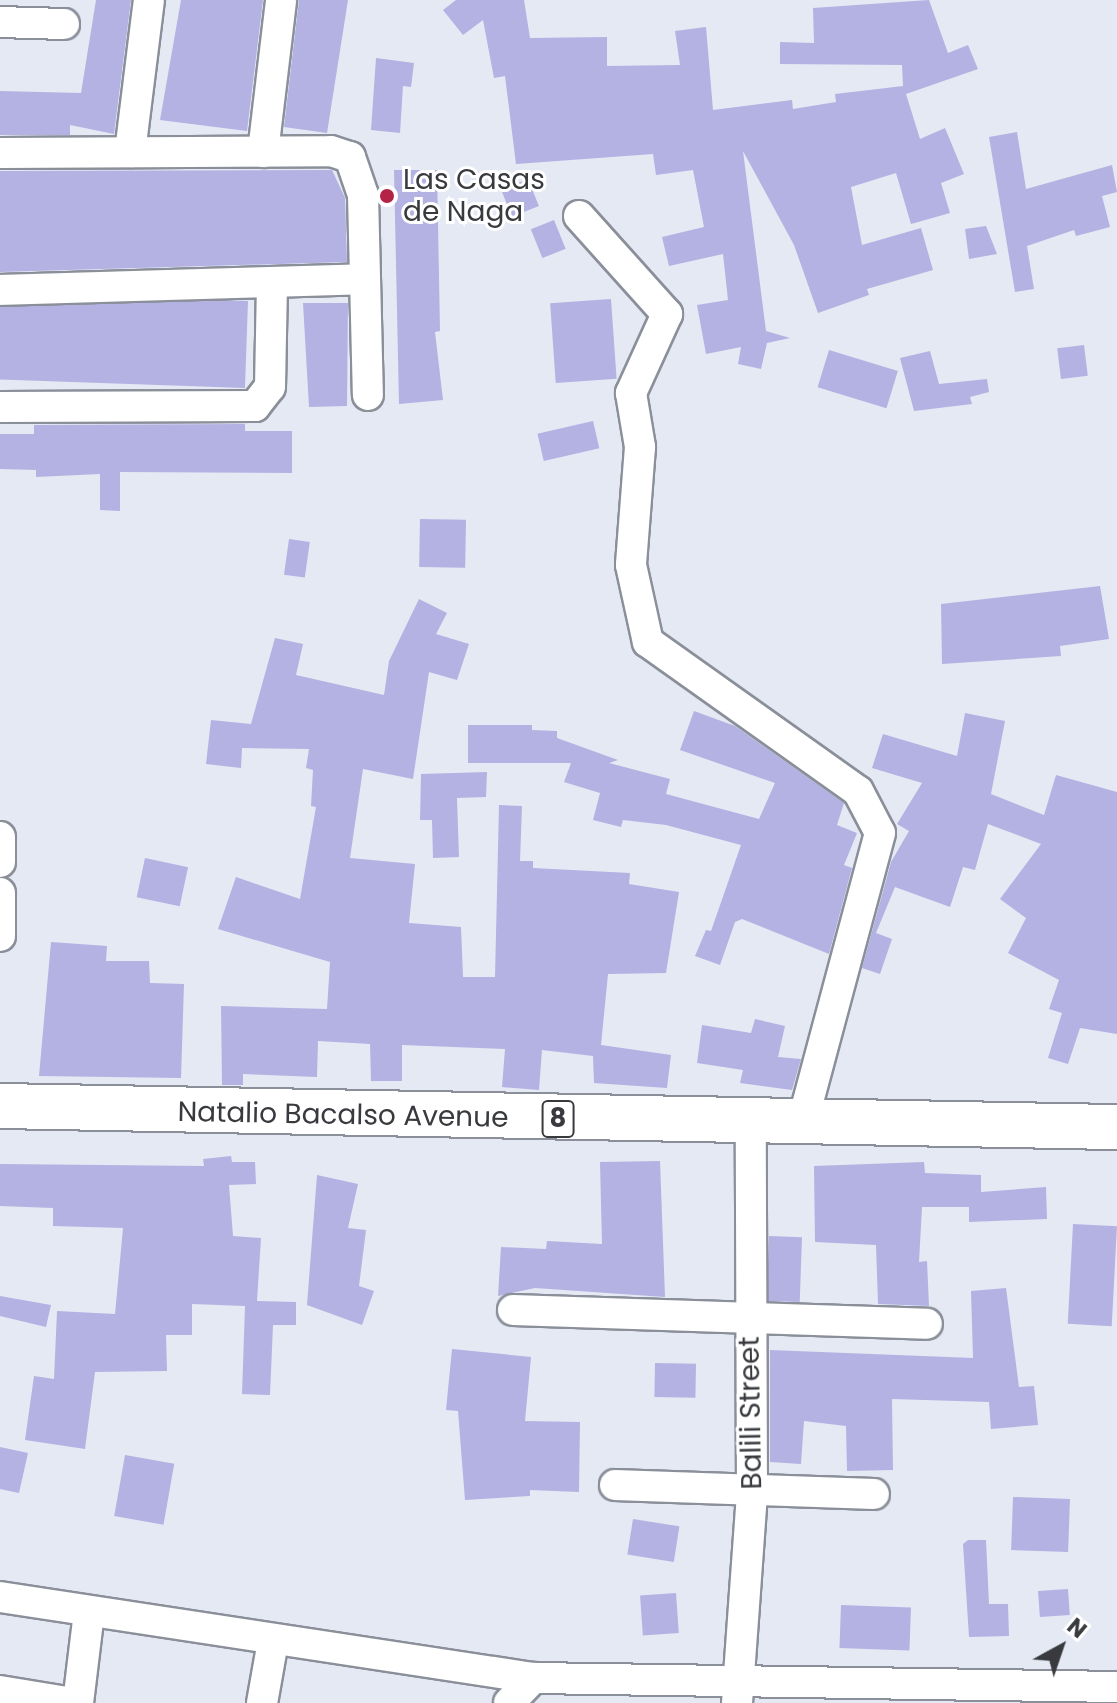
<!DOCTYPE html>
<style>
body{margin:0}
#map{position:relative;width:1117px;height:1703px;overflow:hidden;background:#e4e9f4;font-family:Poppins,sans-serif}
div>[style]{position:absolute}
.building>*{inset:0;background:#b3b2e2;transform-origin:0 0}
.roads{filter:drop-shadow(2px 0 #8a8f99) drop-shadow(-2px 0 #8a8f99) drop-shadow(0 2px #8a8f99) drop-shadow(0 -2px #8a8f99)}
.minor>*{height:30px;margin:-15px;padding:0 15px;transform-origin:15px;border-radius:15px;background:#fff}
.trunk>*{height:44px;margin:-22px;padding:0 22px;transform-origin:22px;border-radius:22px;background:#fff}
.dots>*{width:22px;height:22px;translate:-50% -50%;box-sizing:border-box;border:4px solid #fff;border-radius:50%}
span{translate:-50% -50%;white-space:nowrap;text-align:center;line-height:1.15;-webkit-text-stroke:6px #fff;paint-order:stroke}
.shield-label span{padding:2px 6px;background:#fff;border:2px solid;border-radius:6px;-webkit-text-stroke-width:0}
.shield-label{font-size:26px;color:#383a3e;font-weight:700}
.poi-label{font-size:28px;color:#383a3e}
.left{translate:0 -50%;text-align:left}
.street-label{font-size:28px;color:#383a3e}
.north{position:absolute;left:1021px;top:1607px;width:80px;height:80px;-webkit-text-stroke:6px #fff;paint-order:stroke;rotate:40deg;font-size:22px;font-weight:700;line-height:32px;text-align:center;color:#383a3e}
.north::after{content:'';display:block;margin:auto;width:28px;height:36px;background:#383a3e;clip-path:polygon(50% 0,100% 100%,50% 72%,0 100%)}
</style>
<div id="map">
<div class="building">
<div style="clip-path:polygon(96px 0,131px 0,114px 134px,70px 125px,70px 135px,0 135px,0 91px,81px 93px)"></div>
<div style="clip-path:polygon(181px 0,263px 0,247px 131px,160px 120px)"></div>
<div style="clip-path:polygon(299px 0,348px 0,327px 133px,284px 127px)"></div>
<div style="clip-path:polygon(456px 0,524px 0,530px 38px,607px 37px,607px 66px,680px 65px,675px 31px,706px 27px,713px 110px,792px 100px,793px 109px,836px 102px,835px 94px,903px 86px,902px 65px,780px 64px,780px 42px,814px 43px,813px 8px,929px 0,948px 53px,968px 45px,978px 69px,906px 94px,920px 139px,945px 128px,964px 174px,941px 183px,950px 213px,911px 224px,896px 173px,851px 187px,862px 245px,921px 228px,933px 270px,867px 289px,869px 295px,818px 313px,794px 245px,743px 151px,766px 331px,790px 338px,767px 343px,761px 369px,738px 364px,741px 347px,706px 354px,697px 305px,728px 300px,723px 254px,669px 266px,662px 237px,704px 227px,693px 170px,656px 175px,653px 154px,516px 164px,505px 76px,494px 78px,483px 20px,463px 35px,443px 10px)"></div>
<div style="clip-path:polygon(376px 58px,414px 63px,411px 87px,403px 86px,400px 133px,371px 130px)"></div>
<div style="clip-path:polygon(1017px 132px,1026px 189px,1112px 165px,1117px 192px,1102px 196px,1110px 227px,1076px 236px,1074px 230px,1027px 246px,1034px 289px,1015px 292px,989px 137px)"></div>
<div style="clip-path:polygon(394px 170px,437px 170px,440px 331px,435px 332px,443px 400px,399px 404px)"></div>
<div style="clip-path:polygon(0 171px,332px 170px,345px 198px,347px 262px,0 272px)"></div>
<div style="left:528px;top:179px;width:29px;height:29px;rotate:68deg"></div>
<div style="left:554px;top:220px;width:31px;height:25px;rotate:68deg"></div>
<div style="clip-path:polygon(986px 226px,997px 254px,969px 259px,965px 229px)"></div>
<div style="left:611px;top:299px;width:80px;height:61px;rotate:86deg"></div>
<div style="left:248px;top:301px;width:87px;height:248px;rotate:92deg"></div>
<div style="clip-path:polygon(303px 303px,348px 303px,347px 406px,309px 407px)"></div>
<div style="left:1084px;top:345px;width:31px;height:27px;rotate:83deg"></div>
<div style="left:829px;top:350px;width:72px;height:39px;rotate:17deg"></div>
<div style="clip-path:polygon(930px 351px,939px 384px,987px 379px,989px 392px,970px 397px,972px 404px,914px 411px,900px 358px)"></div>
<div style="left:593px;top:421px;width:28px;height:57px;rotate:77deg"></div>
<div style="clip-path:polygon(245px 424px,245px 431px,292px 431px,292px 473px,120px 472px,120px 511px,100px 510px,100px 474px,36px 477px,36px 470px,0 469px,0 434px,34px 434px,34px 425px)"></div>
<div style="left:420px;top:519px;width:46px;height:48px;rotate:1deg"></div>
<div style="left:289px;top:539px;width:21px;height:36px;rotate:8deg"></div>
<div style="clip-path:polygon(1100px 586px,1109px 639px,1060px 646px,1061px 656px,942px 664px,941px 604px)"></div>
<div style="clip-path:polygon(419px 599px,447px 613px,436px 634px,469px 644px,457px 680px,429px 672px,413px 779px,363px 769px,350px 858px,415px 864px,409px 923px,461px 927px,463px 977px,495px 977px,499px 805px,522px 806px,520px 861px,533px 861px,533px 868px,630px 873px,629px 884px,679px 892px,666px 973px,608px 974px,601px 1045px,671px 1055px,667px 1088px,594px 1083px,593px 1056px,542px 1050px,539px 1090px,502px 1087px,505px 1049px,402px 1045px,402px 1081px,371px 1081px,370px 1044px,318px 1041px,317px 1077px,243px 1074px,243px 1085px,222px 1085px,221px 1006px,327px 1009px,330px 962px,218px 929px,236px 877px,300px 899px,316px 807px,311px 806px,313px 770px,306px 768px,309px 749px,242px 748px,241px 768px,206px 764px,211px 720px,251px 724px,275px 638px,303px 644px,296px 675px,384px 695px,389px 661px)"></div>
<div style="clip-path:polygon(694px 711px,735px 726px,844px 803px,837px 825px,857px 833px,844px 865px,852px 868px,829px 954px,742px 919px,735px 922px,720px 965px,695px 956px,706px 930px,711px 931px,741px 845px,666px 825px,623px 820px,621px 827px,593px 820px,600px 793px,564px 782px,571px 763px,468px 763px,468px 725px,532px 725px,532px 730px,557px 731px,557px 738px,618px 760px,609px 763px,670px 779px,666px 794px,759px 819px,775px 783px,680px 750px)"></div>
<div style="clip-path:polygon(965px 713px,1005px 721px,991px 794px,1044px 815px,1056px 775px,1117px 792px,1117px 1034px,1080px 1028px,1068px 1064px,1048px 1058px,1062px 1013px,1049px 1009px,1059px 980px,1008px 953px,1026px 918px,1000px 899px,1041px 844px,988px 824px,975px 870px,963px 867px,950px 907px,895px 887px,876px 933px,892px 939px,880px 974px,862px 968px,891px 862px,909px 831px,897px 824px,922px 783px,872px 768px,883px 734px,957px 756px)"></div>
<div style="clip-path:polygon(487px 772px,486px 797px,457px 798px,459px 857px,433px 858px,432px 820px,420px 820px,421px 774px)"></div>
<div style="left:145px;top:858px;width:44px;height:40px;rotate:12deg"></div>
<div style="clip-path:polygon(51px 942px,107px 946px,106px 961px,149px 961px,150px 983px,184px 984px,181px 1078px,39px 1076px)"></div>
<div style="clip-path:polygon(755px 1019px,785px 1026px,778px 1057px,801px 1059px,792px 1090px,740px 1083px,743px 1070px,697px 1063px,702px 1025px,751px 1033px)"></div>
<div style="clip-path:polygon(231px 1156px,232px 1162px,255px 1162px,256px 1184px,229px 1185px,233px 1236px,261px 1238px,257px 1301px,296px 1302px,296px 1325px,273px 1325px,270px 1395px,242px 1394px,245px 1306px,192px 1304px,192px 1335px,166px 1335px,167px 1371px,95px 1372px,85px 1449px,25px 1440px,34px 1376px,54px 1379px,57px 1311px,115px 1314px,123px 1228px,53px 1226px,53px 1208px,0 1206px,0 1164px,204px 1166px,203px 1159px)"></div>
<div style="clip-path:polygon(660px 1161px,665px 1297px,535px 1288px,498px 1296px,501px 1247px,546px 1249px,547px 1241px,602px 1244px,600px 1162px)"></div>
<div style="clip-path:polygon(924px 1162px,925px 1173px,981px 1175px,981px 1192px,1046px 1187px,1047px 1219px,969px 1222px,969px 1207px,922px 1207px,919px 1262px,927px 1261px,929px 1306px,878px 1304px,876px 1245px,815px 1242px,814px 1166px)"></div>
<div style="clip-path:polygon(317px 1175px,358px 1184px,348px 1228px,366px 1230px,359px 1286px,374px 1291px,362px 1325px,307px 1305px)"></div>
<div style="left:1073px;top:1224px;width:44px;height:100px;rotate:3deg"></div>
<div style="left:769px;top:1236px;width:33px;height:65px;rotate:2deg"></div>
<div style="clip-path:polygon(1006px 1288px,1019px 1387px,1034px 1386px,1038px 1425px,991px 1429px,989px 1402px,892px 1399px,893px 1470px,847px 1471px,846px 1426px,804px 1421px,801px 1464px,770px 1462px,770px 1350px,973px 1358px,971px 1291px)"></div>
<div style="clip-path:polygon(0 1296px,51px 1305px,46px 1327px,0 1316px)"></div>
<div style="clip-path:polygon(452px 1349px,531px 1357px,525px 1421px,580px 1422px,579px 1492px,530px 1490px,530px 1496px,465px 1500px,458px 1411px,446px 1410px)"></div>
<div style="left:655px;top:1363px;width:41px;height:34px;rotate:1deg"></div>
<div style="clip-path:polygon(0 1447px,28px 1453px,19px 1493px,0 1489px)"></div>
<div style="left:125px;top:1455px;width:50px;height:62px;rotate:10deg"></div>
<div style="left:1013px;top:1497px;width:57px;height:53px;rotate:2deg"></div>
<div style="left:633px;top:1519px;width:47px;height:36px;rotate:9deg"></div>
<div style="clip-path:polygon(968px 1540px,986px 1540px,989px 1604px,1008px 1604px,1009px 1636px,969px 1637px,963px 1544px)"></div>
<div style="left:1068px;top:1589px;width:26px;height:30px;rotate:86deg"></div>
<div style="left:676px;top:1593px;width:40px;height:36px;rotate:86deg"></div>
<div style="left:841px;top:1605px;width:70px;height:43px;rotate:2deg"></div>
</div>
<div class="roads">
<div class="minor">
<div style="left:0;top:22px;width:64px;rotate:1.8deg"></div>
<div style="left:130px;top:152px;width:153px;rotate:-82.9deg"></div>
<div style="left:263px;top:152px;width:153px;rotate:-83.2deg"></div>
<div style="left:0;top:153px;width:331px;rotate:-0.3deg"></div>
<div style="left:331px;top:151px;width:20px;rotate:18deg"></div>
<div style="left:350px;top:157px;width:40px;rotate:71.1deg"></div>
<div style="left:363px;top:195px;width:200px;rotate:88.6deg"></div>
<div style="left:579px;top:216px;width:132px;rotate:48.1deg"></div>
<div style="left:667px;top:314px;width:87px;rotate:114.5deg"></div>
<div style="left:631px;top:393px;width:55px;rotate:80.5deg"></div>
<div style="left:640px;top:447px;width:118px;rotate:94.4deg"></div>
<div style="left:631px;top:565px;width:79px;rotate:77.6deg"></div>
<div style="left:648px;top:642px;width:257px;rotate:35.4deg"></div>
<div style="left:858px;top:791px;width:47px;rotate:62.4deg"></div>
<div style="left:880px;top:833px;width:297px;rotate:105deg"></div>
<div style="left:0;top:290px;width:365px;rotate:-1.7deg"></div>
<div style="left:0;top:407px;width:255px;rotate:-0.2deg"></div>
<div style="left:255px;top:406px;width:24px;rotate:-52deg"></div>
<div style="left:270px;top:387px;width:104px;rotate:-88.9deg"></div>
<div style="left:0;top:837px;width:25px;rotate:90deg"></div>
<div style="left:0;top:893px;width:43px;rotate:90deg"></div>
<div style="left:513px;top:1310px;width:414px;rotate:1.9deg"></div>
<div style="left:615px;top:1485px;width:259px;rotate:2deg"></div>
<div style="left:0;top:1597px;width:539px;rotate:8.64deg"></div>
<div style="left:533px;top:1678px;width:584px;rotate:0.88deg"></div>
<div style="left:0;top:1691px;width:74px;rotate:9.3deg"></div>
<div style="left:78px;top:1703px;width:92px;rotate:-83.1deg"></div>
<div style="left:262px;top:1703px;width:63px;rotate:-79.9deg"></div>
<div style="left:509px;top:1703px;width:35px;rotate:-46deg"></div>
<div style="left:737px;top:1703px;width:210px;rotate:-85.9deg"></div>
<div style="left:752px;top:1494px;width:372px;rotate:-90.2deg"></div>
</div>
<div class="trunk">
<div style="left:0;top:1106px;width:1117px;rotate:1.08deg"></div>
</div>
</div>
<div class="dots">
<div style="left:387px;top:196px;background:#b42245"></div>
</div>
<div class="shield-label">
<span style="left:558px;top:1119px">8</span>
</div>
<div class="poi-label">
<span class="left" style="left:403px;top:196px">Las Casas<br>de Naga</span>
</div>
<div class="street-label">
<span style="left:343px;top:1115px;rotate:1deg">Natalio Bacalso Avenue</span>
<span style="left:751px;top:1413px;rotate:-91deg">Balili Street</span>
</div>
<div class="north">N</div>
</div>
